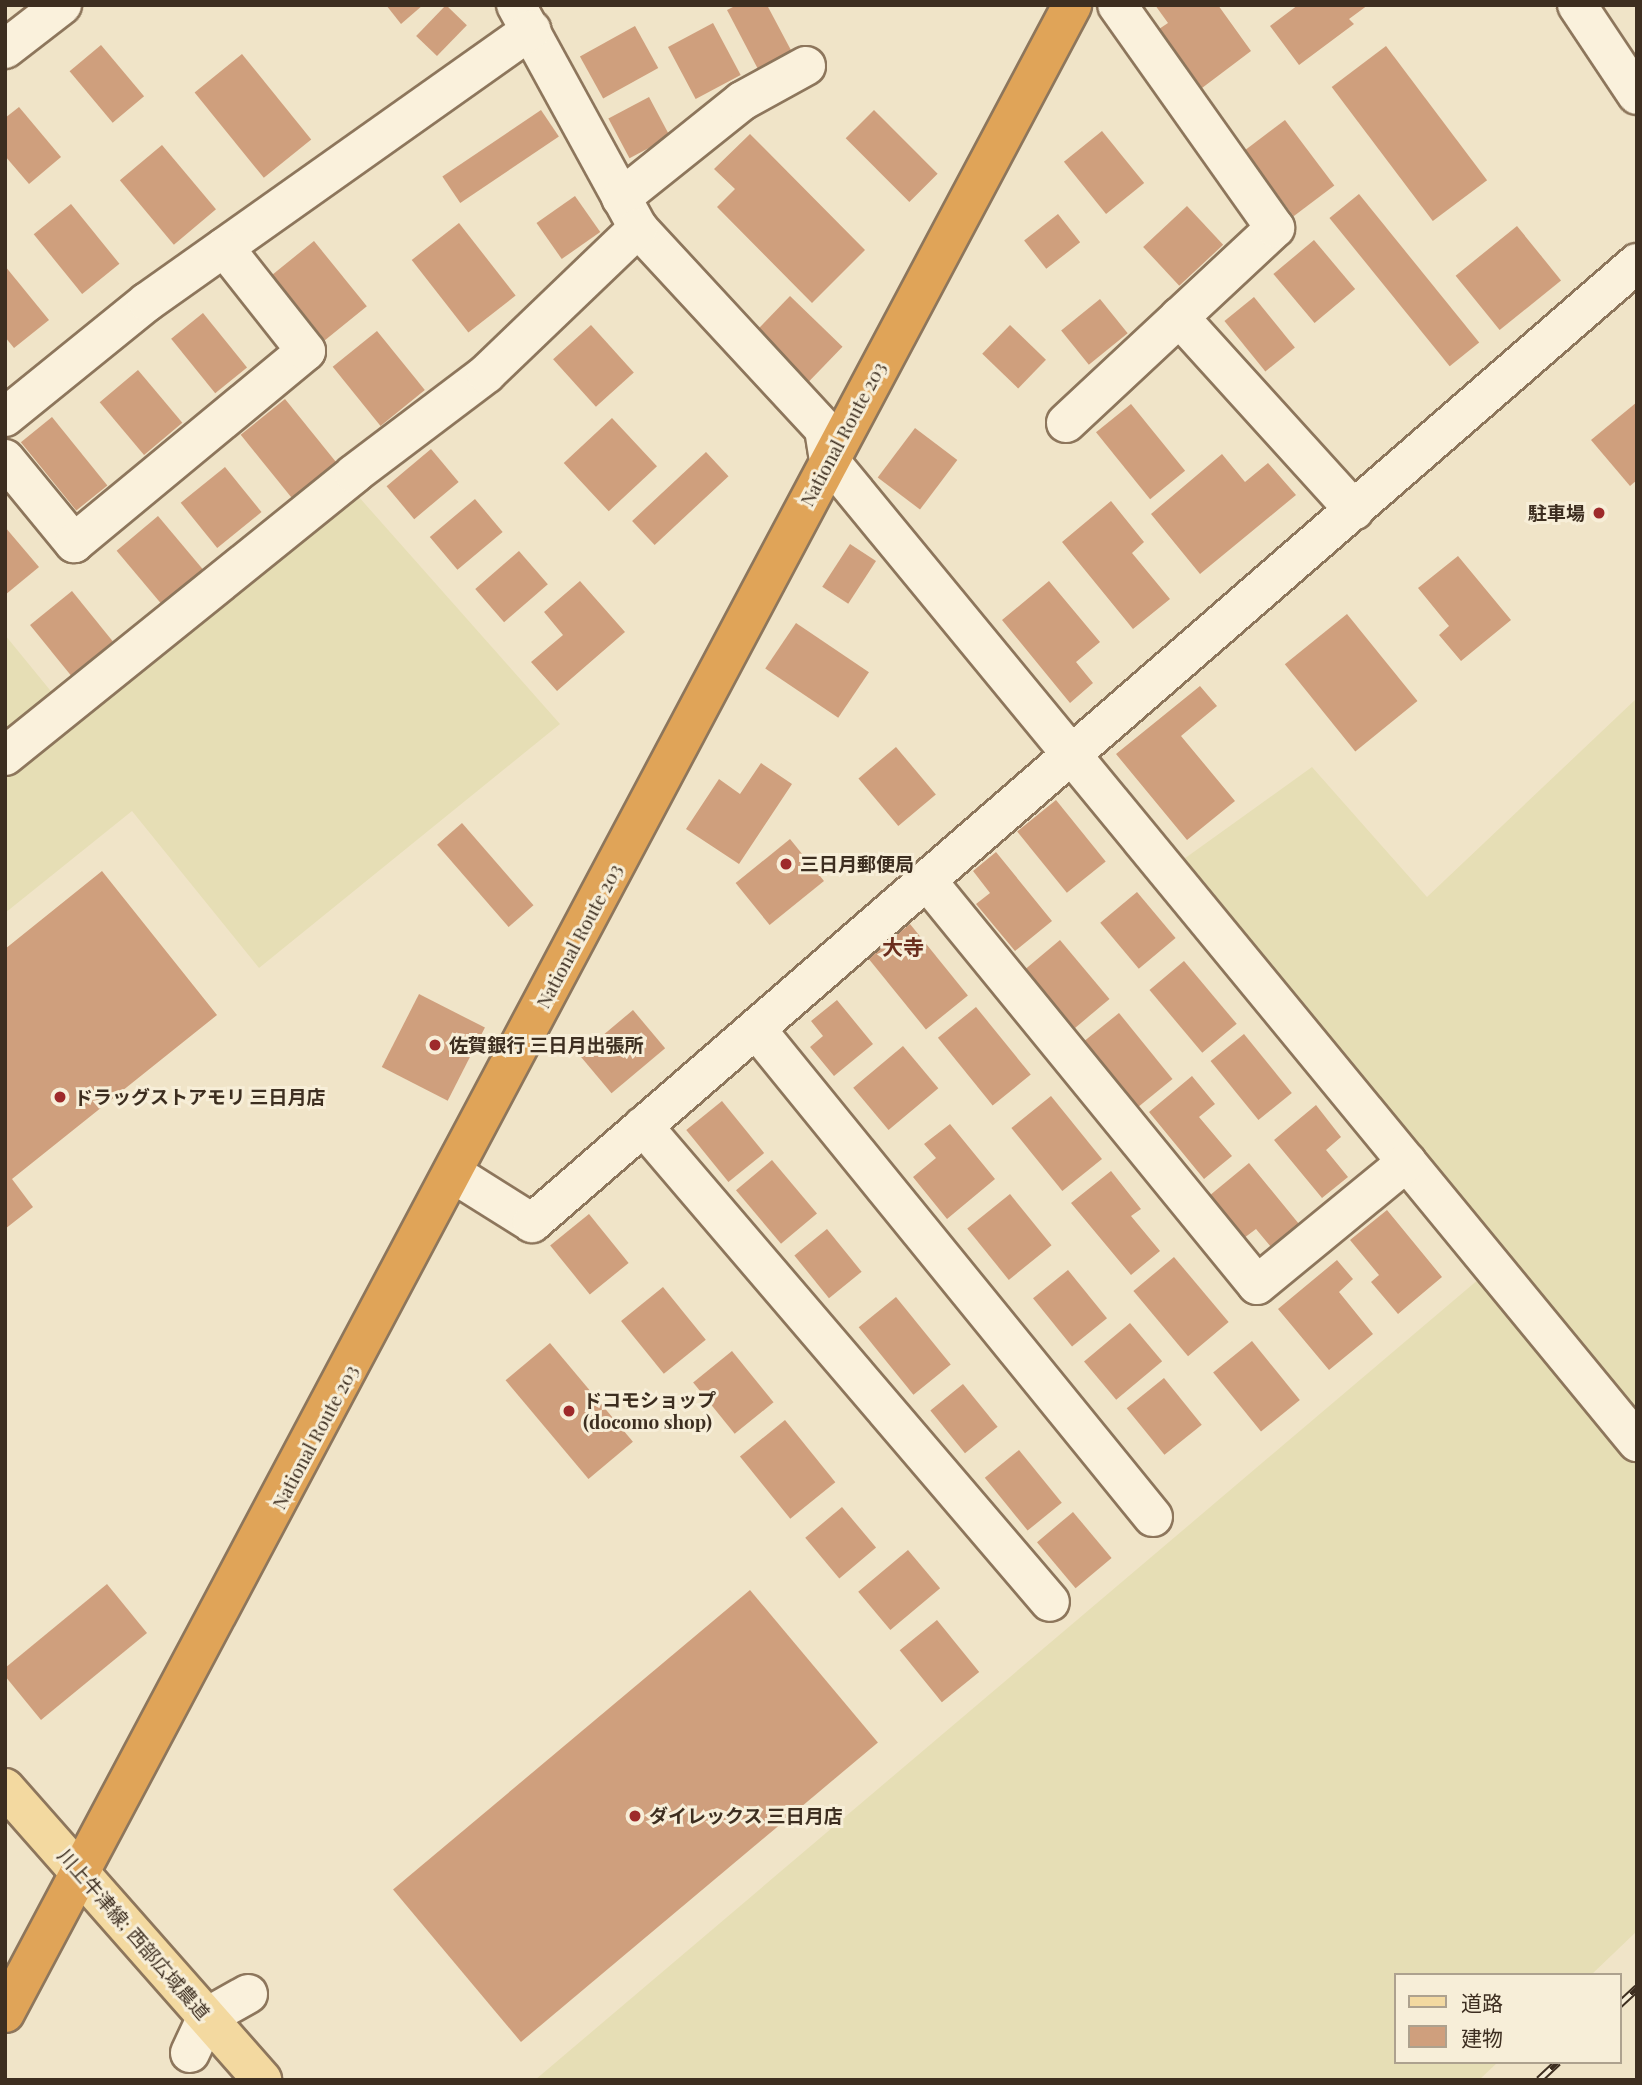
<!DOCTYPE html>
<meta charset="utf-8">
<style>
body{margin:0}
#map{position:relative;width:1642px;height:2085px;overflow:hidden;background:#f0e4c8;font-family:"Playfair Display","Noto Sans JP",serif}
div>[style]{position:absolute}
.farmland>*{inset:0;background:#e6deb5}
.building>*{inset:0;background:#cf9f7d;transform-origin:0 0}
.roads{filter:drop-shadow(2px 0 #8d765c) drop-shadow(-2px 0 #8d765c) drop-shadow(0 2px #8d765c) drop-shadow(0 -2px #8d765c)}
.minor>*{height:38px;margin:-19px;padding:0 19px;transform-origin:19px;border-radius:19px;background:#faf1dc}
.major>*{height:38px;margin:-19px;padding:0 19px;transform-origin:19px;border-radius:19px;background:#f3d9a0}
.highway>*{height:38px;margin:-19px;padding:0 19px;transform-origin:19px;border-radius:19px;background:#e0a458}
.rail>*{height:8px;margin-top:-4px;transform-origin:0;background:repeating-linear-gradient(90deg,#f7eed8 0 16px,#3d2e20 0 32px);box-sizing:border-box;border-block:2px solid #3d2e20}
.dots>*{width:19px;height:19px;translate:-50% -50%;box-sizing:border-box;border:4px solid #f7eed8;border-radius:50%}
span{translate:-50% -50%;white-space:nowrap;text-align:center;line-height:1.15;-webkit-text-stroke:6px #f7eed8;paint-order:stroke}
.street-label{font-size:19px;color:#3d2e20}
.poi-label{font-size:19px;color:#3d2e20;font-weight:700}
.right{translate:-100% -50%;text-align:right}
.left{translate:0 -50%;text-align:left}
.neighbourhood-label{font-size:21px;color:#6b2e1e;font-weight:700}
.frame{position:absolute;inset:0;border:7px solid #3d2e20;pointer-events:none}
.legend{position:absolute;left:1394px;top:1973px;width:228px;height:91px;box-sizing:border-box;background:#f7eed8;border:2px solid #ada18e;margin:0;padding:9px 12px;list-style:none;font-size:21px;color:#3d2e20}
.legend li{display:flex;align-items:center;gap:14px;height:35px}
.legend b{width:35px;border:2px solid #ada18e}
</style>
<div id="map">
<div class="farmland">
<div style="clip-path:polygon(358px 496px,560px 724px,259px 968px,132px 811px,5px 913px,5px 635px,72px 717px)"></div>
<div style="clip-path:polygon(1637px 698px,1637px 1931px,1591px 1975px,1395px 1975px,1395px 2062px,1498px 2062px,1479px 2080px,535px 2080px,1486px 1273px,1163px 874px,1312px 767px,1427px 897px)"></div>
</div>
<div class="building">
<div style="clip-path:polygon(386px 5px,423px 5px,401px 24px)"></div>
<div style="left:446px;top:5px;width:29px;height:43px;rotate:44deg"></div>
<div style="clip-path:polygon(737px 5px,767px 5px,793px 54px,759px 71px,727px 10px)"></div>
<div style="clip-path:polygon(1155px 5px,1218px 5px,1251px 51px,1202px 88px,1159px 29px,1168px 23px)"></div>
<div style="clip-path:polygon(1298px 5px,1368px 5px,1349px 19px,1354px 24px,1299px 65px,1270px 26px)"></div>
<div style="left:713px;top:23px;width:59px;height:51px;rotate:62deg"></div>
<div style="left:635px;top:26px;width:48px;height:63px;rotate:61deg"></div>
<div style="left:101px;top:45px;width:67px;height:41px;rotate:50deg"></div>
<div style="left:1386px;top:46px;width:168px;height:68px;rotate:53deg"></div>
<div style="left:242px;top:54px;width:110px;height:61px;rotate:51deg"></div>
<div style="left:649px;top:97px;width:45px;height:46px;rotate:62deg"></div>
<div style="clip-path:polygon(19px 107px,61px 157px,29px 184px,5px 156px,5px 118px)"></div>
<div style="left:541px;top:110px;width:32px;height:119px;rotate:56deg"></div>
<div style="left:874px;top:110px;width:90px;height:40px;rotate:45deg"></div>
<div style="left:1285px;top:120px;width:82px;height:51px;rotate:53deg"></div>
<div style="left:1102px;top:131px;width:67px;height:49px;rotate:51deg"></div>
<div style="clip-path:polygon(750px 134px,865px 250px,812px 303px,717px 207px,735px 189px,714px 169px)"></div>
<div style="left:162px;top:145px;width:84px;height:55px;rotate:50deg"></div>
<div style="left:1359px;top:194px;width:191px;height:38px;rotate:51deg"></div>
<div style="left:575px;top:196px;width:44px;height:47px;rotate:55deg"></div>
<div style="left:71px;top:204px;width:77px;height:48px;rotate:51deg"></div>
<div style="left:1187px;top:206px;width:53px;height:60px;rotate:47deg"></div>
<div style="left:1058px;top:214px;width:36px;height:43px;rotate:52deg"></div>
<div style="left:459px;top:223px;width:92px;height:60px;rotate:52deg"></div>
<div style="left:1517px;top:226px;width:70px;height:79px;rotate:51deg"></div>
<div style="left:1314px;top:240px;width:64px;height:53px;rotate:50deg"></div>
<div style="left:314px;top:241px;width:84px;height:54px;rotate:51deg"></div>
<div style="clip-path:polygon(5px 266px,49px 320px,14px 348px,5px 337px)"></div>
<div style="left:790px;top:296px;width:73px;height:48px;rotate:44deg"></div>
<div style="left:1254px;top:297px;width:65px;height:38px;rotate:51deg"></div>
<div style="left:1100px;top:299px;width:44px;height:50px;rotate:51deg"></div>
<div style="left:203px;top:313px;width:70px;height:41px;rotate:51deg"></div>
<div style="left:591px;top:325px;width:64px;height:51px;rotate:48deg"></div>
<div style="left:1010px;top:325px;width:50px;height:40px;rotate:44deg"></div>
<div style="left:377px;top:331px;width:76px;height:57px;rotate:51deg"></div>
<div style="left:138px;top:370px;width:69px;height:50px;rotate:50deg"></div>
<div style="left:285px;top:399px;width:81px;height:57px;rotate:51deg"></div>
<div style="clip-path:polygon(1637px 402px,1637px 480px,1630px 486px,1591px 440px)"></div>
<div style="left:1131px;top:404px;width:86px;height:45px;rotate:51deg"></div>
<div style="left:52px;top:417px;width:88px;height:40px;rotate:51deg"></div>
<div style="left:612px;top:418px;width:66px;height:66px;rotate:47deg"></div>
<div style="left:915px;top:428px;width:53px;height:62px;rotate:37deg"></div>
<div style="left:431px;top:449px;width:43px;height:58px;rotate:50deg"></div>
<div style="left:706px;top:452px;width:33px;height:101px;rotate:47deg"></div>
<div style="clip-path:polygon(1222px 454px,1245px 482px,1268px 463px,1296px 495px,1200px 574px,1151px 514px)"></div>
<div style="left:225px;top:467px;width:58px;height:57px;rotate:51deg"></div>
<div style="left:475px;top:499px;width:43px;height:59px;rotate:50deg"></div>
<div style="clip-path:polygon(1111px 501px,1144px 542px,1132px 553px,1170px 599px,1133px 629px,1062px 542px)"></div>
<div style="left:158px;top:516px;width:70px;height:54px;rotate:50deg"></div>
<div style="clip-path:polygon(5px 527px,39px 567px,5px 595px)"></div>
<div style="left:850px;top:544px;width:31px;height:51px;rotate:33deg"></div>
<div style="left:519px;top:551px;width:44px;height:58px;rotate:49deg"></div>
<div style="clip-path:polygon(1458px 556px,1511px 620px,1461px 661px,1439px 635px,1449px 626px,1418px 588px)"></div>
<div style="clip-path:polygon(580px 581px,625px 632px,557px 691px,531px 662px,563px 635px,544px 612px)"></div>
<div style="clip-path:polygon(1049px 581px,1100px 642px,1076px 662px,1093px 683px,1070px 703px,1002px 620px)"></div>
<div style="left:72px;top:591px;width:65px;height:54px;rotate:51deg"></div>
<div style="left:1347px;top:614px;width:112px;height:80px;rotate:51deg"></div>
<div style="left:796px;top:623px;width:88px;height:55px;rotate:34deg"></div>
<div style="clip-path:polygon(1200px 686px,1217px 706px,1181px 736px,1235px 801px,1187px 840px,1116px 754px)"></div>
<div style="left:896px;top:747px;width:62px;height:49px;rotate:50deg"></div>
<div style="clip-path:polygon(761px 763px,792px 784px,739px 864px,686px 829px,719px 779px,740px 794px)"></div>
<div style="left:1056px;top:800px;width:79px;height:50px;rotate:51deg"></div>
<div style="left:462px;top:823px;width:109px;height:33px;rotate:49deg"></div>
<div style="left:790px;top:839px;width:54px;height:70px;rotate:51deg"></div>
<div style="clip-path:polygon(996px 852px,1052px 921px,1015px 951px,976px 904px,990px 893px,973px 871px)"></div>
<div style="clip-path:polygon(102px 871px,217px 1015px,12px 1179px,33px 1207px,5px 1229px,5px 949px)"></div>
<div style="left:1137px;top:892px;width:60px;height:48px;rotate:50deg"></div>
<div style="left:910px;top:924px;width:92px;height:54px;rotate:51deg"></div>
<div style="left:1060px;top:940px;width:77px;height:45px;rotate:50deg"></div>
<div style="left:1184px;top:961px;width:82px;height:45px;rotate:50deg"></div>
<div style="left:419px;top:994px;width:74px;height:82px;rotate:27deg"></div>
<div style="clip-path:polygon(837px 1000px,873px 1044px,834px 1076px,810px 1047px,823px 1036px,811px 1021px)"></div>
<div style="left:976px;top:1007px;width:87px;height:49px;rotate:51deg"></div>
<div style="left:633px;top:1010px;width:50px;height:70px;rotate:50deg"></div>
<div style="left:1119px;top:1013px;width:85px;height:45px;rotate:51deg"></div>
<div style="left:1244px;top:1034px;width:76px;height:43px;rotate:51deg"></div>
<div style="left:903px;top:1046px;width:55px;height:65px;rotate:50deg"></div>
<div style="clip-path:polygon(1192px 1076px,1215px 1104px,1199px 1117px,1232px 1156px,1204px 1179px,1149px 1112px)"></div>
<div style="left:1051px;top:1096px;width:81px;height:51px;rotate:51deg"></div>
<div style="left:722px;top:1101px;width:67px;height:46px;rotate:51deg"></div>
<div style="clip-path:polygon(1316px 1105px,1341px 1137px,1326px 1150px,1348px 1177px,1322px 1198px,1274px 1140px)"></div>
<div style="clip-path:polygon(950px 1124px,995px 1179px,947px 1219px,913px 1177px,936px 1158px,924px 1144px)"></div>
<div style="left:772px;top:1160px;width:70px;height:47px;rotate:50deg"></div>
<div style="clip-path:polygon(1249px 1163px,1299px 1224px,1271px 1247px,1256px 1229px,1244px 1238px,1209px 1196px)"></div>
<div style="clip-path:polygon(1111px 1171px,1141px 1209px,1131px 1216px,1160px 1251px,1131px 1275px,1071px 1203px)"></div>
<div style="left:1010px;top:1194px;width:66px;height:55px;rotate:51deg"></div>
<div style="clip-path:polygon(1387px 1210px,1442px 1277px,1398px 1314px,1371px 1282px,1379px 1275px,1350px 1240px)"></div>
<div style="left:589px;top:1214px;width:63px;height:50px;rotate:51deg"></div>
<div style="left:827px;top:1229px;width:55px;height:42px;rotate:51deg"></div>
<div style="left:1174px;top:1257px;width:85px;height:53px;rotate:50deg"></div>
<div style="clip-path:polygon(1337px 1260px,1353px 1279px,1339px 1292px,1373px 1334px,1329px 1370px,1278px 1309px)"></div>
<div style="left:1068px;top:1270px;width:62px;height:45px;rotate:51deg"></div>
<div style="left:663px;top:1287px;width:68px;height:54px;rotate:51deg"></div>
<div style="left:896px;top:1297px;width:87px;height:48px;rotate:51deg"></div>
<div style="left:1130px;top:1323px;width:50px;height:60px;rotate:50deg"></div>
<div style="left:1252px;top:1341px;width:76px;height:50px;rotate:51deg"></div>
<div style="left:550px;top:1343px;width:129px;height:58px;rotate:50deg"></div>
<div style="left:732px;top:1351px;width:66px;height:50px;rotate:51deg"></div>
<div style="left:1164px;top:1378px;width:60px;height:48px;rotate:51deg"></div>
<div style="left:963px;top:1384px;width:55px;height:42px;rotate:51deg"></div>
<div style="left:785px;top:1420px;width:80px;height:58px;rotate:51deg"></div>
<div style="left:1019px;top:1450px;width:68px;height:44px;rotate:51deg"></div>
<div style="left:842px;top:1507px;width:53px;height:48px;rotate:50deg"></div>
<div style="left:1073px;top:1512px;width:60px;height:47px;rotate:50deg"></div>
<div style="left:908px;top:1550px;width:50px;height:65px;rotate:50deg"></div>
<div style="clip-path:polygon(107px 1584px,147px 1633px,41px 1720px,5px 1676px,5px 1668px)"></div>
<div style="left:750px;top:1590px;width:199px;height:466px;rotate:50deg"></div>
<div style="left:937px;top:1620px;width:67px;height:48px;rotate:51deg"></div>
</div>
<div class="roads">
<div class="minor">
<div style="left:516px;top:5px;width:254px;rotate:61.3deg"></div>
<div style="left:638px;top:228px;width:274px;rotate:47.2deg"></div>
<div style="left:824px;top:429px;width:31px;rotate:81deg"></div>
<div style="left:829px;top:460px;width:1272px;rotate:50.55deg"></div>
<div style="left:1577px;top:5px;width:108px;rotate:56.3deg"></div>
<div style="left:5px;top:49px;width:72px;rotate:-37.7deg"></div>
<div style="left:621px;top:198px;width:155px;rotate:-38.7deg"></div>
<div style="left:742px;top:101px;width:73px;rotate:-28.7deg"></div>
<div style="left:1179px;top:317px;width:261px;rotate:47.8deg"></div>
<div style="left:5px;top:417px;width:183px;rotate:-39deg"></div>
<div style="left:147px;top:302px;width:471px;rotate:-35.3deg"></div>
<div style="left:1066px;top:423px;width:286px;rotate:-43deg"></div>
<div style="left:1275px;top:228px;width:273px;rotate:-125.3deg"></div>
<div style="left:5px;top:459px;width:109px;rotate:50.6deg"></div>
<div style="left:74px;top:543px;width:301px;rotate:-39.6deg"></div>
<div style="left:306px;top:351px;width:132px;rotate:-128.3deg"></div>
<div style="left:5px;top:756px;width:449px;rotate:-38.9deg"></div>
<div style="left:354px;top:474px;width:166px;rotate:-37.1deg"></div>
<div style="left:486px;top:374px;width:211px;rotate:-43.8deg"></div>
<div style="left:928px;top:882px;width:520px;rotate:50.77deg"></div>
<div style="left:1257px;top:1285px;width:194px;rotate:-39.4deg"></div>
<div style="left:756px;top:1029px;width:629px;rotate:50.87deg"></div>
<div style="left:643px;top:1126px;width:626px;rotate:49.47deg"></div>
<div style="left:454px;top:1174px;width:92px;rotate:32.1deg"></div>
<div style="left:532px;top:1223px;width:1464px;rotate:-40.98deg"></div>
<div style="left:190px;top:2053px;width:40px;rotate:-65deg"></div>
<div style="left:207px;top:2017px;width:47px;rotate:-29.3deg"></div>
</div>
<div class="major">
<div style="left:5px;top:1788px;width:389px;rotate:48.6deg"></div>
</div>
<div class="highway">
<div style="left:5px;top:2013px;width:2274px;rotate:-62.01deg"></div>
</div>
</div>
<div class="rail">
<div style="left:1619px;top:2005px;width:25px;rotate:-43deg"></div>
<div style="left:1539px;top:2080px;width:26px;rotate:-43deg"></div>
</div>
<div class="dots">
<div style="left:1599px;top:513px;background:#9e2a2b"></div>
<div style="left:786px;top:864px;background:#9e2a2b"></div>
<div style="left:435px;top:1045px;background:#9e2a2b"></div>
<div style="left:60px;top:1097px;background:#9e2a2b"></div>
<div style="left:569px;top:1411px;background:#9e2a2b"></div>
<div style="left:635px;top:1816px;background:#9e2a2b"></div>
</div>
<div class="street-label">
<span style="left:843px;top:434px;rotate:-62deg">National Route 203</span>
<span style="left:579px;top:936px;rotate:-62deg">National Route 203</span>
<span style="left:315px;top:1437px;rotate:-62deg">National Route 203</span>
<span style="left:134px;top:1934px;rotate:49deg">川上牛津線; 西部広域農道</span>
</div>
<div class="poi-label">
<span class="right" style="left:1585px;top:513px">駐車場</span>
<span class="left" style="left:800px;top:864px">三日月郵便局</span>
<span class="left" style="left:449px;top:1045px">佐賀銀行 三日月出張所</span>
<span class="left" style="left:74px;top:1097px">ドラッグストアモリ 三日月店</span>
<span class="left" style="left:583px;top:1411px">ドコモショップ<br>(docomo shop)</span>
<span class="left" style="left:649px;top:1816px">ダイレックス 三日月店</span>
</div>
<div class="neighbourhood-label">
<span style="left:903px;top:946px">大寺</span>
</div>
<div class="frame"></div>
<ul class="legend">
<li><b style="height:9px;background:#f3d9a0"></b>道路</li>
<li><b style="height:19px;background:#cf9f7d"></b>建物</li>
</ul>
</div>
